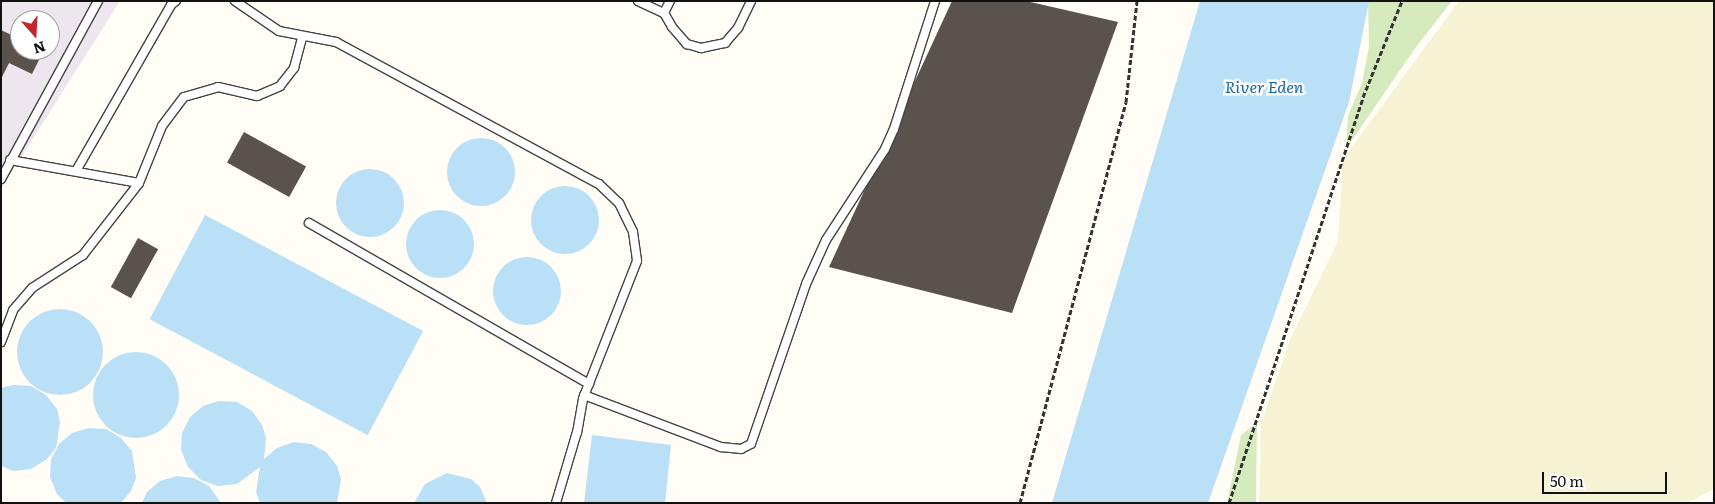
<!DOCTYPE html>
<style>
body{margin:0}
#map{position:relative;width:1715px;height:504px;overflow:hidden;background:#fffdf5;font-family:Literata,serif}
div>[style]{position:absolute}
.industrial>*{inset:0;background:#eee6ef}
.farmland>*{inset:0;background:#f6f3d4}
.green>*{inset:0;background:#d5ebbd}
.water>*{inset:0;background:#b9e0f7;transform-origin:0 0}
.round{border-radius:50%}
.building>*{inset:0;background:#5a524d;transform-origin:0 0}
.path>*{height:3px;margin-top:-1.5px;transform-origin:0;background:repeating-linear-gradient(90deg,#333 0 5px,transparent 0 7.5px)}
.roads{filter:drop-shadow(1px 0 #444) drop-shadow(-1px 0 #444) drop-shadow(0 1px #444) drop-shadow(0 -1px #444)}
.service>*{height:8px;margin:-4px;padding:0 4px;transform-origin:4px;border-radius:4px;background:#fff}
span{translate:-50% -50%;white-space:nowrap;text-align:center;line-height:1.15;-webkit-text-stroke:5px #fff;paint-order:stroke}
.water-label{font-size:16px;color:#1768a6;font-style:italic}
.frame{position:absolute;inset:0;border:2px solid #111;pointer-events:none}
.north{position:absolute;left:10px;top:10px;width:50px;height:50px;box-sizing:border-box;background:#fff;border:1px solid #a0a0a0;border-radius:50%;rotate:161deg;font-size:14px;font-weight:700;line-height:20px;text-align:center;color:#111}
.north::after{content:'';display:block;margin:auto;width:18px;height:22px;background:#c4262e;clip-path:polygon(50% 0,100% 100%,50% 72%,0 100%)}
.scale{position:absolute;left:1542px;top:472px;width:125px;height:22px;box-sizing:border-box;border:2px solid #111;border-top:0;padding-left:6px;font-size:15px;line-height:18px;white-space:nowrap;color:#111;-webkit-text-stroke:4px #fff;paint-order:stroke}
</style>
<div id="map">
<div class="industrial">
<div style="clip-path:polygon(evenodd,1px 1px,120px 1px,1px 189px,1px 1px,20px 20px,50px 20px,50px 50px,20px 50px,20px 20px)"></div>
</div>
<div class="farmland">
<div style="clip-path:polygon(1459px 1px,1714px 1px,1714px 489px,1687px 503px,1259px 503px,1261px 424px,1290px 340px,1338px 241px,1343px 159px)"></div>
</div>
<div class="green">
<div style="clip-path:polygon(1368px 1px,1452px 1px,1416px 47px,1346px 149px,1348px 116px,1362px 83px,1369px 46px)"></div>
<div style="clip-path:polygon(1257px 423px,1256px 503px,1227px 503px,1241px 435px)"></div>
</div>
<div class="water">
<div style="clip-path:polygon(1200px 1px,1369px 1px,1349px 102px,1208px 503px,1052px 503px)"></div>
<div class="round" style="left:447px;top:138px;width:68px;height:68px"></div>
<div class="round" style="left:336px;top:169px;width:68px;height:68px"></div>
<div class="round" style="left:531px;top:186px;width:68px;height:68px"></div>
<div class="round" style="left:406px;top:210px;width:68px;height:68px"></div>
<div style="left:205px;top:215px;width:247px;height:118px;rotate:28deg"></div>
<div class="round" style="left:493px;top:257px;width:68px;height:68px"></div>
<div class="round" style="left:17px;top:309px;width:86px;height:86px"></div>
<div class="round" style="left:93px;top:352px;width:86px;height:86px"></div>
<div style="clip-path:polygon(13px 385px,31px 386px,46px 395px,57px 409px,60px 422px,56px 448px,47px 459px,31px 469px,13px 471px,1px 466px,1px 388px)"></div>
<div style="clip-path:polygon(219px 401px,237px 402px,252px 411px,262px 425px,266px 438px,264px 459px,277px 448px,294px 442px,311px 444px,326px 452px,337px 466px,341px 479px,337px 503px,260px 503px,256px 492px,260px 467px,237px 484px,218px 486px,201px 480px,188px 467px,181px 450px,182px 433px,190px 417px,203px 406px)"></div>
<div style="clip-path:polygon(89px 428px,106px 429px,121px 438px,132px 451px,136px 478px,131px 491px,121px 503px,66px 503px,57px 494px,50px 477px,51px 459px,59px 444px,72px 433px)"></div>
<div style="clip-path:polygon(592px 435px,671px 445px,665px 503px,584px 503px)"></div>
<div style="clip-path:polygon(447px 473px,471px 479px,480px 487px,487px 503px,414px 503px,425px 484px)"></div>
<div style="clip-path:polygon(177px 476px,194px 478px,209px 486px,221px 503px,142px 503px,147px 492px,160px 481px)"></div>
</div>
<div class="building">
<div style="clip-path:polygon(952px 1px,1026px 1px,1118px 22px,1012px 313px,829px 267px)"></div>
<div style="clip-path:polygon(1px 30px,20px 39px,20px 50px,44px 50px,32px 74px,9px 63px,1px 79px)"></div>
<div style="left:244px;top:132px;width:71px;height:35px;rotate:29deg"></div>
<div style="left:138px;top:238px;width:23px;height:56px;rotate:29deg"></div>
</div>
<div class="path">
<div style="left:1020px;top:503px;width:415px;rotate:-75.2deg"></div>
<div style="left:1126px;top:102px;width:102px;rotate:-83.8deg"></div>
<div style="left:1229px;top:503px;width:428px;rotate:-71.7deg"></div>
<div style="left:1363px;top:97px;width:104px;rotate:-67.9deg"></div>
</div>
<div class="roads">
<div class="service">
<div style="left:235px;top:1px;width:53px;rotate:34.3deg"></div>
<div style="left:279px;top:31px;width:58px;rotate:10.9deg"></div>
<div style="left:336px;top:42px;width:299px;rotate:28.4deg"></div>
<div style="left:599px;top:184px;width:28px;rotate:44deg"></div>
<div style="left:619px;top:203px;width:32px;rotate:64deg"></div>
<div style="left:633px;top:232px;width:29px;rotate:82deg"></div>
<div style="left:637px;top:261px;width:148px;rotate:111.4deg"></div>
<div style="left:583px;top:399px;width:34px;rotate:100deg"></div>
<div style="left:577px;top:432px;width:74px;rotate:106.5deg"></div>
<div style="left:638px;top:1px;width:29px;rotate:25deg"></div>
<div style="left:670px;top:1px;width:13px;rotate:117deg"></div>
<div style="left:664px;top:13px;width:16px;rotate:60deg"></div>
<div style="left:672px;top:27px;width:23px;rotate:49deg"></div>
<div style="left:687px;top:44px;width:15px;rotate:16deg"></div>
<div style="left:701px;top:48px;width:25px;rotate:-12deg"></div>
<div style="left:725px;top:43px;width:20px;rotate:-49deg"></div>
<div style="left:738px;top:28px;width:30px;rotate:-64deg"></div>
<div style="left:10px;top:160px;width:131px;rotate:10.1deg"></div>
<div style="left:76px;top:171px;width:191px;rotate:-60.2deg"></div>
<div style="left:171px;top:5px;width:6px;rotate:-39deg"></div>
<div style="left:1px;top:179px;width:203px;rotate:-61.4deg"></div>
<div style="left:309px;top:223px;width:323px;rotate:29.9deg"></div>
<div style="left:1px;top:342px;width:34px;rotate:-69deg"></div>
<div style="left:13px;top:310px;width:29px;rotate:-49deg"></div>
<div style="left:32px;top:288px;width:61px;rotate:-32.9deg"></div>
<div style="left:83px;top:255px;width:91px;rotate:-52.1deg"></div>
<div style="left:139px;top:183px;width:61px;rotate:-68deg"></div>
<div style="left:162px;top:126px;width:36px;rotate:-53deg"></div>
<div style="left:184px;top:97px;width:35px;rotate:-16deg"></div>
<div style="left:218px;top:87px;width:40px;rotate:13deg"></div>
<div style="left:257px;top:96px;width:25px;rotate:-23deg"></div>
<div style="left:280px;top:86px;width:23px;rotate:-52deg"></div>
<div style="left:294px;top:68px;width:31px;rotate:-75deg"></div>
<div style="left:584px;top:395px;width:147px;rotate:20.8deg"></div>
<div style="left:721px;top:447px;width:20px;rotate:6deg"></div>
<div style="left:741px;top:449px;width:11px;rotate:-27deg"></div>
<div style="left:751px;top:444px;width:169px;rotate:-71deg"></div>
<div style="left:806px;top:284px;width:48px;rotate:-65.6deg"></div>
<div style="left:826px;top:240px;width:108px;rotate:-57deg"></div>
<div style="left:885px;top:149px;width:22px;rotate:-66deg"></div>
<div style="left:894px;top:129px;width:134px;rotate:-72.2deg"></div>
</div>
</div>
<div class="water-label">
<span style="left:1264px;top:86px">River Eden</span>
</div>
<div class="frame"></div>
<div class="north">N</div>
<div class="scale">50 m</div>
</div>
